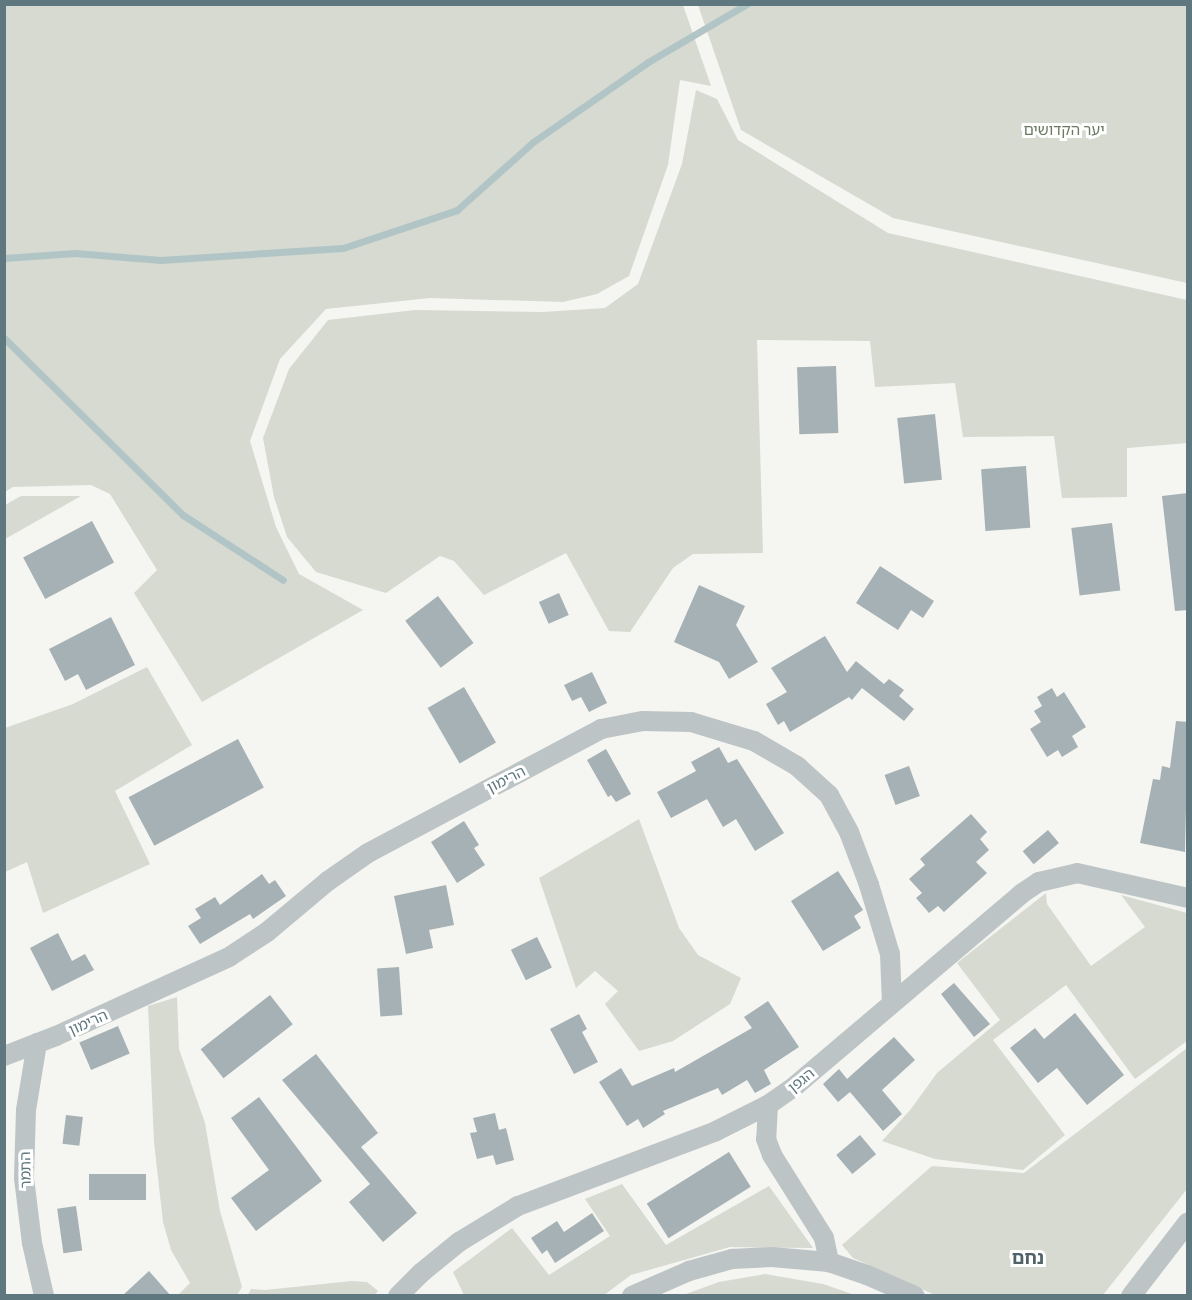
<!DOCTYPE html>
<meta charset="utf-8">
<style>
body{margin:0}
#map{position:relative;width:1192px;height:1300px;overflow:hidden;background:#f5f5f1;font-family:"Titillium Web","Noto Sans Hebrew",sans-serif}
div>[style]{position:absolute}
.green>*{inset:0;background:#d6dad0}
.stream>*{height:7px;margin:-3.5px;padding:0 3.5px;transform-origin:3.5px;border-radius:3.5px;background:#b2c5c6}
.building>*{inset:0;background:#a5b1b4;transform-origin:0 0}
.street>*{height:20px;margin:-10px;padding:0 10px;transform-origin:10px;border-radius:10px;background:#bdc4c6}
span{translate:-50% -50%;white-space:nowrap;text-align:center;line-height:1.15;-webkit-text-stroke:6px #fff;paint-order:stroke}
.park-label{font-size:15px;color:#6c7a62}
.street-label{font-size:15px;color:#5f777e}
.quarter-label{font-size:18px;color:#516368;font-weight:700}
.frame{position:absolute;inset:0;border:6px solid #5f777e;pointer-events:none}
</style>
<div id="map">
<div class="green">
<div style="clip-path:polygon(5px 4px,683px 5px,711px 86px,680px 80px,668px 165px,629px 276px,597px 294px,563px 302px,430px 298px,326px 309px,280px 359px,250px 441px,276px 527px,299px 574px,363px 610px,202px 702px,134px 593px,157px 570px,110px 494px,91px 485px,13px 487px,5px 492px)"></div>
<div style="clip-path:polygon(698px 5px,1187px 5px,1187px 283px,893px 218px,741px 130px)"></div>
<div style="clip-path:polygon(696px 90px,717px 99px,738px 140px,888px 233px,1187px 300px,1187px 443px,1127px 448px,1127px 497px,1062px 498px,1054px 436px,963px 437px,955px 383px,875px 387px,870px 341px,757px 340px,763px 553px,693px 554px,673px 568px,630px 632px,609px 631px,566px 553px,484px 595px,454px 561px,440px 556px,386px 593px,316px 572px,287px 537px,274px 497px,263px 438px,289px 369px,328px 320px,415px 310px,543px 312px,605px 308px,638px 284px,682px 164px)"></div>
<div style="clip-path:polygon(21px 496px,81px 496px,5px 539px,5px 505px)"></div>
<div style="clip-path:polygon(147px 667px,192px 745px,115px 791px,150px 864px,43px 913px,27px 862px,5px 872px,5px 728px,73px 704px)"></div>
<div style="clip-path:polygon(639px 819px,679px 928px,698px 955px,741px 978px,730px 1004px,673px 1041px,639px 1051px,605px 1004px,618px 991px,595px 971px,576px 988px,539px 878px)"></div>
<div style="clip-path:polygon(1046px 893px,1047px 904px,1091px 966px,1145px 927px,1121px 895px,1187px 913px,1187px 1041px,1135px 1079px,1066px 985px,993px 1040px,1065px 1135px,1023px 1170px,935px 1159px,882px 1141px,911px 1109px,937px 1073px,1000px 1020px,957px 963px)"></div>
<div style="clip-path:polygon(177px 997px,179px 1049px,205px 1123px,220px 1211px,242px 1287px,237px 1295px,178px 1295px,190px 1283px,171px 1250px,163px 1222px,154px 1142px,148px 1006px)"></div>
<div style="clip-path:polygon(1187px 1048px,1187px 1189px,1103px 1295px,935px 1295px,853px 1258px,842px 1245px,932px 1166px,1024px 1173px)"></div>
<div style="clip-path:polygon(622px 1184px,666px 1245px,769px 1186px,813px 1248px,730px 1247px,631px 1275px,604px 1295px,464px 1295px,453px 1272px,512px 1228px,549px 1275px,610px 1236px,585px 1199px)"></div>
<div style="clip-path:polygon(765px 1274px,823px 1284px,855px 1295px,683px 1295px,719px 1282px)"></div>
<div style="clip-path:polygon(352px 1281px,367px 1282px,378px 1291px,374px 1296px,248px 1295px,251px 1289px,265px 1290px)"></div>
</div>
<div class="stream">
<div style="left:4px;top:258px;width:71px;rotate:-4deg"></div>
<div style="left:75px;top:253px;width:86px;rotate:4.7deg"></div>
<div style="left:161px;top:260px;width:182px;rotate:-3.8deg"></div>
<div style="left:343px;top:248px;width:120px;rotate:-18.4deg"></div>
<div style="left:457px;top:210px;width:102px;rotate:-41.8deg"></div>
<div style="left:533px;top:142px;width:140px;rotate:-34.8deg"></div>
<div style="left:648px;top:62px;width:115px;rotate:-30.4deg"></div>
<div style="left:4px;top:338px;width:252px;rotate:44.7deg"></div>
<div style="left:183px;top:515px;width:119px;rotate:33deg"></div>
</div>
<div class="building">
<div style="left:836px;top:366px;width:67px;height:39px;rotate:88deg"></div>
<div style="left:935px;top:414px;width:66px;height:38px;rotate:84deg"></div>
<div style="left:1026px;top:466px;width:62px;height:45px;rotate:86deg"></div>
<div style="clip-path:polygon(1188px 493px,1188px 610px,1175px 611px,1162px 496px)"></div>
<div style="left:92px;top:521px;width:47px;height:78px;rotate:62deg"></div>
<div style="left:1112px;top:523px;width:68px;height:41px;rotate:83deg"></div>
<div style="clip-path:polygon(880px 566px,934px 601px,923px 618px,911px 610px,898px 630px,856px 603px)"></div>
<div style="clip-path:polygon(699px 585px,745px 606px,736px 625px,758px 662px,729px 679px,719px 662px,674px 642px)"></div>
<div style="left:559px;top:593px;width:24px;height:22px;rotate:66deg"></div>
<div style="left:438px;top:596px;width:59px;height:41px;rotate:53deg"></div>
<div style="clip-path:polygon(111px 617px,135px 665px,86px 690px,78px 674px,65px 681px,49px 649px)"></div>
<div style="clip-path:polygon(825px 636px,847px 672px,856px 661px,884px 684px,889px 679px,904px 690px,899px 696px,914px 709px,904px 721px,862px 688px,852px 700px,849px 697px,790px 732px,784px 721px,778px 725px,766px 704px,787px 692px,771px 668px)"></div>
<div style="clip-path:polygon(592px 672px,607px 703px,589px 712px,581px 697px,572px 701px,564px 685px)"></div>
<div style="left:464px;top:687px;width:64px;height:42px;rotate:60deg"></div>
<div style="clip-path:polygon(1052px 688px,1057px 697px,1064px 692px,1086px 727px,1072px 736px,1078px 747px,1062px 757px,1058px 750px,1047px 757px,1030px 729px,1041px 722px,1034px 711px,1042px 706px,1037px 697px)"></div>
<div style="clip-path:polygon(1176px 721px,1188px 722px,1185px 852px,1140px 843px,1153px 779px,1160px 780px,1162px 766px,1170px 768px)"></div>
<div style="left:238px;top:739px;width:55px;height:124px;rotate:62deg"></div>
<div style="clip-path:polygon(719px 747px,728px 763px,737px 759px,784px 833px,755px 851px,736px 819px,723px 827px,707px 799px,671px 818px,657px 792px,696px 771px,691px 762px)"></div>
<div style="clip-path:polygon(606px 749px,631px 794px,616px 802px,611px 795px,608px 797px,587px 760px)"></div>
<div style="left:909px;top:766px;width:32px;height:26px;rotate:70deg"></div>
<div style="clip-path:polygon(971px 814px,987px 832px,980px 839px,989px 850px,976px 862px,987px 873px,944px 912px,938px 906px,929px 913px,916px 898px,922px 893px,909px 879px,925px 865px,920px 859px)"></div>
<div style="clip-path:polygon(464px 821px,479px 845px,474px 848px,485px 865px,457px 883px,431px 842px)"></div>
<div style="left:1048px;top:830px;width:17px;height:33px;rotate:50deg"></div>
<div style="clip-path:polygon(838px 871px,863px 910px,854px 916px,861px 928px,823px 951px,791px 901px)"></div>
<div style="clip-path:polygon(262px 874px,269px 884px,275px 880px,286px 896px,253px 919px,250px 914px,200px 944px,188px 926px,201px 918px,195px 909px,215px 897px,220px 905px)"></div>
<div style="clip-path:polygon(446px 885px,454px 925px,429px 930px,433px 948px,406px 954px,394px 896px)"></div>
<div style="clip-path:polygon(58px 933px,72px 961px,85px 954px,94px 970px,52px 991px,30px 948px)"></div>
<div style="left:537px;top:937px;width:34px;height:29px;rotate:64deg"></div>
<div style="left:399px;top:967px;width:48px;height:22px;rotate:86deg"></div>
<div style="clip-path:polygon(954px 983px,990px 1024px,974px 1037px,941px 994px)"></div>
<div style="left:270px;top:995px;width:37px;height:88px;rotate:52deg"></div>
<div style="clip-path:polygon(768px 1001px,799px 1047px,764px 1070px,771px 1084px,755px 1093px,747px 1080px,722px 1095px,718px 1088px,663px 1111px,665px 1114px,643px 1128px,638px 1119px,627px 1126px,599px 1082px,621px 1068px,632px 1086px,674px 1068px,675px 1072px,752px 1028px,744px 1017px)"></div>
<div style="clip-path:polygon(1075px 1013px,1124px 1075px,1087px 1105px,1057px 1068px,1038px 1083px,1010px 1048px,1035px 1028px,1044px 1039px)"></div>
<div style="clip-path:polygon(579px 1014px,587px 1029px,582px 1032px,598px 1062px,574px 1074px,550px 1029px)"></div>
<div style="left:118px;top:1026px;width:30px;height:42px;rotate:67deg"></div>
<div style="clip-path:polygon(894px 1037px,915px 1060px,882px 1090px,902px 1114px,883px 1131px,850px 1092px,838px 1102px,823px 1084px,839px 1069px,847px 1079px)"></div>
<div style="clip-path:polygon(316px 1054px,378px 1133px,361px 1147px,417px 1213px,383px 1242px,349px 1202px,370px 1184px,282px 1080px)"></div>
<div style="clip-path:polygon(259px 1097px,322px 1181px,256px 1231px,231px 1198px,269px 1170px,231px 1118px)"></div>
<div style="clip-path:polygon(495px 1113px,499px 1130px,506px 1128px,514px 1160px,496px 1165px,493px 1155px,477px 1159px,470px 1133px,477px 1132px,473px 1118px)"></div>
<div style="left:66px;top:1115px;width:17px;height:29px;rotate:7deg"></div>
<div style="left:860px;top:1135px;width:25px;height:31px;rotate:50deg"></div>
<div style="left:729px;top:1152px;width:41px;height:97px;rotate:58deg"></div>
<div style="left:146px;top:1174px;width:26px;height:57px;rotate:90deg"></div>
<div style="left:76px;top:1206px;width:45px;height:19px;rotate:82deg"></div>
<div style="clip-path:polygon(592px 1213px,604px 1231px,555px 1263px,547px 1250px,542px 1254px,531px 1238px,557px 1221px,564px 1232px)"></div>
<div style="clip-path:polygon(149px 1271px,171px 1296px,122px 1296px)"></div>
</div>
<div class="street">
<div style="left:37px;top:1043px;width:68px;rotate:99.3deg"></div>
<div style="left:26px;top:1110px;width:68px;rotate:91.7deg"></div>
<div style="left:24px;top:1178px;width:65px;rotate:83deg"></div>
<div style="left:32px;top:1243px;width:54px;rotate:77.2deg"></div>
<div style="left:4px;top:1056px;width:56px;rotate:-21deg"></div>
<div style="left:56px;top:1036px;width:190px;rotate:-24.5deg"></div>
<div style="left:229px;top:957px;width:45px;rotate:-33.3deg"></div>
<div style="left:267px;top:932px;width:80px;rotate:-39.9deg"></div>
<div style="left:328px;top:881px;width:49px;rotate:-35deg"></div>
<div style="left:368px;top:853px;width:264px;rotate:-28deg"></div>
<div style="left:601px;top:729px;width:43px;rotate:-10.8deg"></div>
<div style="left:643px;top:721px;width:48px;rotate:1.2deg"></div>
<div style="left:691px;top:722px;width:66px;rotate:16.8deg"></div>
<div style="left:754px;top:741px;width:50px;rotate:30.2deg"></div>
<div style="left:797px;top:766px;width:43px;rotate:42.2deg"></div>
<div style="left:829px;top:795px;width:42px;rotate:61.6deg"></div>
<div style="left:849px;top:832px;width:57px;rotate:69.3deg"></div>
<div style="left:869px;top:885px;width:72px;rotate:73.1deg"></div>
<div style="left:890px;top:954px;width:49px;rotate:87.7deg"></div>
<div style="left:768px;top:1105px;width:34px;rotate:93deg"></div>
<div style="left:766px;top:1139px;width:17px;rotate:69deg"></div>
<div style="left:772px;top:1155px;width:98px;rotate:57.9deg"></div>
<div style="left:824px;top:1238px;width:25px;rotate:78deg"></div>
<div style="left:398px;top:1296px;width:33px;rotate:-45deg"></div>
<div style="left:421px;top:1273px;width:49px;rotate:-39.2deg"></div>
<div style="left:459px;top:1242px;width:69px;rotate:-31.4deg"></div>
<div style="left:518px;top:1206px;width:212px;rotate:-20.7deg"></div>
<div style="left:716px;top:1131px;width:58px;rotate:-26.6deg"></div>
<div style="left:768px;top:1105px;width:33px;rotate:-35deg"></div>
<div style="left:795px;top:1086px;width:297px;rotate:-40.3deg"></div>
<div style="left:1021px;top:894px;width:22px;rotate:-34deg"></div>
<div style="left:1039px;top:882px;width:39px;rotate:-13deg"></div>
<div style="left:1077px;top:873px;width:114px;rotate:12.7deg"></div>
<div style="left:632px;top:1296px;width:62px;rotate:-23.7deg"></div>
<div style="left:689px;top:1271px;width:45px;rotate:-15.6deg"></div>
<div style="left:732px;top:1259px;width:40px;rotate:-2.9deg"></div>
<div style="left:772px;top:1257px;width:57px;rotate:5deg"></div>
<div style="left:829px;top:1262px;width:40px;rotate:18.9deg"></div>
<div style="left:867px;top:1275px;width:52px;rotate:23.6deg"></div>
<div style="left:1131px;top:1296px;width:93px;rotate:-52.4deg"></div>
</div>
<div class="park-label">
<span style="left:1064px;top:130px">יער הקדושים</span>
</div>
<div class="street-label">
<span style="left:506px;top:779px;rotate:-27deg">הרימון</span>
<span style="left:88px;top:1022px;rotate:-24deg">הרימון</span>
<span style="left:801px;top:1080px;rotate:-39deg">הגפן</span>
<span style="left:25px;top:1170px;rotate:-91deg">התמר</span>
</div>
<div class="quarter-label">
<span style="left:1028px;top:1258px">נחם</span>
</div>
<div class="frame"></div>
</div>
